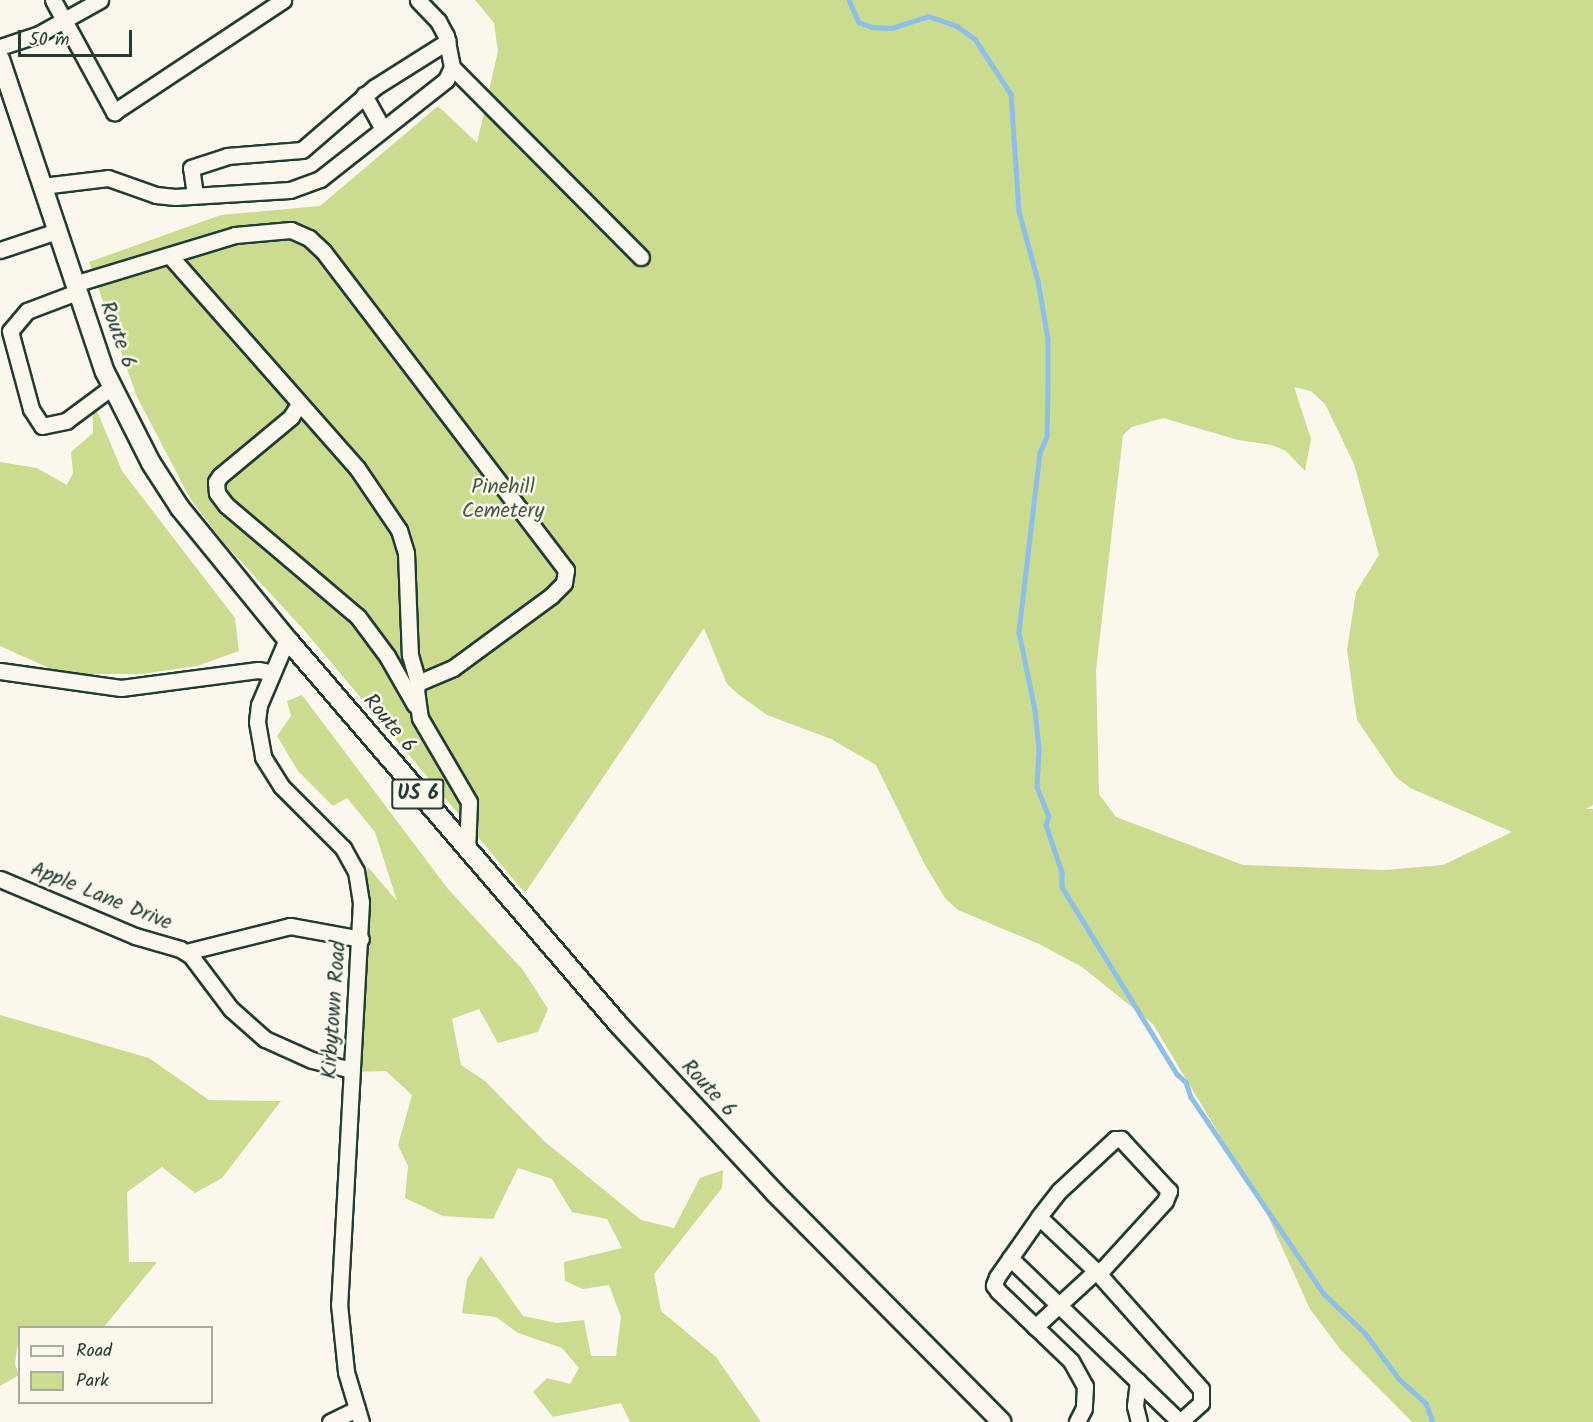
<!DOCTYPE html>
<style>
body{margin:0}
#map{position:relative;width:1593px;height:1422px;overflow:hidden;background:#fbf7ec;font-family:Kalam,sans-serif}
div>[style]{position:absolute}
.green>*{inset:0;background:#cbdc90}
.stream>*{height:4.5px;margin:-2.25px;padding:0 2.25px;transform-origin:2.25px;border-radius:2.25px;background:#8dbfe9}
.roads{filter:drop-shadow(2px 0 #1f3d34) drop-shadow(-2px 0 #1f3d34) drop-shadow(0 2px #1f3d34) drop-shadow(0 -2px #1f3d34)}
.minor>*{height:15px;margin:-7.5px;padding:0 7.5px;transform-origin:7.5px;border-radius:7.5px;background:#fbf7ec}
.major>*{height:18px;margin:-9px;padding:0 9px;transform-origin:9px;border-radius:9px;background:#fbf7ec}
span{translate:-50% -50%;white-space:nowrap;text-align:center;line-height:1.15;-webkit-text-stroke:5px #fbf7ec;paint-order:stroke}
.shield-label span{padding:2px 4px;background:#fbf7ec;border:2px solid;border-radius:4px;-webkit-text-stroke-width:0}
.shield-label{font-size:20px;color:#1f3d34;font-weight:700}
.street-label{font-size:21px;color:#1f3d34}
.park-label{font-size:21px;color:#415d46}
.legend{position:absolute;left:18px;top:1326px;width:195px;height:78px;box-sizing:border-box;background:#fbf7ec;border:2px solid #a3ada2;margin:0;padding:8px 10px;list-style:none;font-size:18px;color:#1f3d34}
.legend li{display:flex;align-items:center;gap:12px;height:30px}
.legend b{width:30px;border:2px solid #a3ada2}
.scale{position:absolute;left:18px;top:30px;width:114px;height:27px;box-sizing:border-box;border:3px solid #1f3d34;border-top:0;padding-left:8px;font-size:18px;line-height:21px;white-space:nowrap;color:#1f3d34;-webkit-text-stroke:4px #fbf7ec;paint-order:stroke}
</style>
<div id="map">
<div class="green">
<div style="clip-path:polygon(evenodd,475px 0,1593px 0,1593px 805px,1586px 809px,1593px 809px,1593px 1422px,1412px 1422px,1340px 1349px,1310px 1309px,1267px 1214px,1153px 1024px,1082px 967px,1039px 944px,958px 910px,945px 898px,925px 865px,876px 765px,831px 739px,767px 715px,739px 695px,727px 684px,704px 628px,525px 893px,303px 629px,224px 543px,191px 500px,137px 397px,89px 262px,221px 215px,320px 206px,438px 106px,477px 143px,498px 51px,494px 23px,475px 0,1294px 387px,1311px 391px,1325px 404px,1354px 464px,1379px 555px,1356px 592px,1347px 650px,1357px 720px,1396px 777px,1410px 788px,1512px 832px,1443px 865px,1385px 870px,1243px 865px,1116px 817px,1099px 794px,1096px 670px,1123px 435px,1132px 427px,1163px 418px,1238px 440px,1272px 445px,1286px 451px,1305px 471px,1311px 439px,1294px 387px)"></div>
<div style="clip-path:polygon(93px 401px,122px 471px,235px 618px,239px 651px,197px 666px,141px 674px,62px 674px,0 646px,0 462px,37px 468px,67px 485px,73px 473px,71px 452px,93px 433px)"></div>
<div style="clip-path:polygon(302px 695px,448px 889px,523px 970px,548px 1009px,538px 1032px,498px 1043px,479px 1009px,452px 1019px,461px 1065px,485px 1081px,544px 1141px,641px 1220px,674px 1228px,700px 1178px,723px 1170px,722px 1188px,654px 1274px,661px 1311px,716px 1357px,761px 1422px,630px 1422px,621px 1403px,553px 1417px,533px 1392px,547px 1378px,570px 1384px,579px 1368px,562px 1348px,518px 1333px,496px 1317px,462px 1313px,467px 1279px,481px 1256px,523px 1316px,557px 1323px,584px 1320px,591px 1356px,616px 1356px,621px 1317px,609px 1285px,583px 1289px,565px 1281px,564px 1262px,622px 1248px,607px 1219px,572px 1212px,552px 1179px,518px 1168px,493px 1219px,443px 1216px,405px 1198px,408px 1166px,398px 1145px,412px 1095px,386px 1071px,355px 1072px,359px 970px,367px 955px,355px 928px,354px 896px,368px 867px,397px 901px,375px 832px,347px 798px,333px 806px,298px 771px,277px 736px,291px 716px,287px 701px)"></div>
<div style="clip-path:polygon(0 1015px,149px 1058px,209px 1100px,281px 1101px,222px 1178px,195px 1193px,162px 1167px,127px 1192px,129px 1262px,157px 1262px,104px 1327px,20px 1328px,15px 1364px,19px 1375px,0 1386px)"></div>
</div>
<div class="stream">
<div style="left:849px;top:0;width:24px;rotate:66deg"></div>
<div style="left:859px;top:22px;width:14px;rotate:21deg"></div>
<div style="left:872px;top:27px;width:20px;rotate:3deg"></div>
<div style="left:892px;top:28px;width:38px;rotate:-18deg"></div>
<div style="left:928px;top:16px;width:31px;rotate:19deg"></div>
<div style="left:957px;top:26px;width:22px;rotate:36deg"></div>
<div style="left:975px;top:39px;width:66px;rotate:56.8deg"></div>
<div style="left:1011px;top:94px;width:117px;rotate:86.1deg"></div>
<div style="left:1019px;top:211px;width:73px;rotate:74.8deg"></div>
<div style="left:1038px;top:281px;width:59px;rotate:80.2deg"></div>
<div style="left:1048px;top:339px;width:48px;rotate:90deg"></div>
<div style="left:1048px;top:387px;width:50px;rotate:91.1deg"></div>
<div style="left:1047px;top:437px;width:17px;rotate:114deg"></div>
<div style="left:1040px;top:453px;width:180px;rotate:96.7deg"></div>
<div style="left:1019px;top:632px;width:80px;rotate:78.4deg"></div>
<div style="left:1035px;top:710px;width:39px;rotate:84deg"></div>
<div style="left:1039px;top:749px;width:38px;rotate:93deg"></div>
<div style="left:1037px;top:787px;width:31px;rotate:68deg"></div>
<div style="left:1049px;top:816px;width:9px;rotate:108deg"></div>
<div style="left:1046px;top:825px;width:50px;rotate:71.2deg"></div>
<div style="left:1062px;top:872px;width:15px;rotate:90deg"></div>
<div style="left:1062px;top:887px;width:220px;rotate:58.4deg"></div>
<div style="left:1177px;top:1074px;width:12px;rotate:42deg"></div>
<div style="left:1186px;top:1082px;width:16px;rotate:72deg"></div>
<div style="left:1191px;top:1097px;width:236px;rotate:56deg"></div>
<div style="left:1323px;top:1293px;width:58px;rotate:43.6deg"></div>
<div style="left:1365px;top:1333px;width:57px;rotate:53.5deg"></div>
<div style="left:1399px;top:1379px;width:36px;rotate:42deg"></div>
<div style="left:1426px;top:1403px;width:20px;rotate:70deg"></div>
</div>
<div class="roads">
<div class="minor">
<div style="left:53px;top:0;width:128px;rotate:61.4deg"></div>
<div style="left:114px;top:112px;width:203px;rotate:-33.5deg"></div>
<div style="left:0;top:47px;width:41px;rotate:-18.4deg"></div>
<div style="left:39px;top:34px;width:70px;rotate:-29.1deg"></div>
<div style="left:452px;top:67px;width:268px;rotate:45.2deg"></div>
<div style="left:364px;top:95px;width:38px;rotate:61deg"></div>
<div style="left:42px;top:186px;width:66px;rotate:-6.9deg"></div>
<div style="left:108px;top:178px;width:51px;rotate:19.5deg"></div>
<div style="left:156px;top:195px;width:19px;rotate:6deg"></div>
<div style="left:175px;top:197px;width:115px;rotate:-3.5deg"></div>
<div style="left:290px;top:190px;width:32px;rotate:-20deg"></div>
<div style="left:320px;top:179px;width:160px;rotate:-38.2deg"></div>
<div style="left:446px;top:80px;width:14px;rotate:-65deg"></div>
<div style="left:452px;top:67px;width:32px;rotate:-101deg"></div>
<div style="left:446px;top:36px;width:17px;rotate:-118deg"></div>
<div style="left:438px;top:21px;width:29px;rotate:-134deg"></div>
<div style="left:195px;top:195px;width:27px;rotate:-98deg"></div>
<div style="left:191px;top:168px;width:38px;rotate:-18deg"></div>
<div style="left:227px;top:156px;width:75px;rotate:-4.6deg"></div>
<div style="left:302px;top:150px;width:96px;rotate:-40.8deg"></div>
<div style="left:375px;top:87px;width:86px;rotate:-32.2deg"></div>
<div style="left:0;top:250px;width:60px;rotate:-18.4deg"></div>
<div style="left:170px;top:256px;width:283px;rotate:48.6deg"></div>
<div style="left:357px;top:468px;width:75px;rotate:55.9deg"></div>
<div style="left:399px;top:530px;width:24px;rotate:73deg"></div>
<div style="left:406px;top:553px;width:102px;rotate:87.8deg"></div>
<div style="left:410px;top:655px;width:29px;rotate:74deg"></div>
<div style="left:74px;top:284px;width:168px;rotate:-16.9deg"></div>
<div style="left:235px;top:235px;width:56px;rotate:-5.1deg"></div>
<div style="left:291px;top:230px;width:20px;rotate:24deg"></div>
<div style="left:309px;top:238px;width:19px;rotate:43deg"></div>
<div style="left:323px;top:251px;width:401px;rotate:52.7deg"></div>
<div style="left:566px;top:570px;width:13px;rotate:99deg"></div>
<div style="left:564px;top:583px;width:18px;rotate:135deg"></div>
<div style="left:551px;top:596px;width:122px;rotate:143.7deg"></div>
<div style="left:453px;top:668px;width:38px;rotate:157deg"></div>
<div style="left:418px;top:683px;width:7px;rotate:106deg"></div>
<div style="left:416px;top:690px;width:28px;rotate:82deg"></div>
<div style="left:420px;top:718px;width:97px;rotate:59.7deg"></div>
<div style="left:469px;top:802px;width:49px;rotate:92.3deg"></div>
<div style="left:77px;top:292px;width:53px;rotate:159.2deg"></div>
<div style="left:27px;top:311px;width:26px;rotate:130deg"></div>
<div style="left:10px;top:331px;width:81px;rotate:74.9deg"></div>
<div style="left:31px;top:409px;width:20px;rotate:57deg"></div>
<div style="left:42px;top:426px;width:25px;rotate:-12deg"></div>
<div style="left:66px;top:421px;width:57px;rotate:-36.5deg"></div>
<div style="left:299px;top:404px;width:15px;rotate:122deg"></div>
<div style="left:291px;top:417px;width:92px;rotate:140.3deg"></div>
<div style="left:220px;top:476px;width:7px;rotate:124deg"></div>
<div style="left:216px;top:482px;width:11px;rotate:85deg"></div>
<div style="left:217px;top:493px;width:15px;rotate:53deg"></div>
<div style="left:226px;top:505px;width:173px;rotate:40.3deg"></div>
<div style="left:358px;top:617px;width:49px;rotate:53.4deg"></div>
<div style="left:387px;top:656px;width:56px;rotate:60.3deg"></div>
<div style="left:287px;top:639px;width:72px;rotate:113deg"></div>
<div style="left:259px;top:705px;width:17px;rotate:97deg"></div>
<div style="left:257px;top:722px;width:36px;rotate:80deg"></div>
<div style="left:263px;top:757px;width:34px;rotate:58deg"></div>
<div style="left:281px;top:786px;width:88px;rotate:45deg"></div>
<div style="left:343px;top:848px;width:26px;rotate:61deg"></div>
<div style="left:356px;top:871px;width:31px;rotate:81deg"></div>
<div style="left:361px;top:902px;width:403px;rotate:93.1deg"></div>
<div style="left:339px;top:1304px;width:68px;rotate:84.1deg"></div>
<div style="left:346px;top:1372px;width:52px;rotate:73.3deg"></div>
<div style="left:0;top:671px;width:122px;rotate:8deg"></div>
<div style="left:121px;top:688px;width:138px;rotate:-7.5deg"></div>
<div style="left:258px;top:670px;width:13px;rotate:9deg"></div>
<div style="left:0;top:879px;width:147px;rotate:22.9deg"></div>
<div style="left:135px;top:936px;width:47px;rotate:16.1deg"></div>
<div style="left:180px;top:949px;width:13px;rotate:32deg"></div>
<div style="left:191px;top:956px;width:66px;rotate:53deg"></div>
<div style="left:231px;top:1009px;width:45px;rotate:41.4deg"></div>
<div style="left:265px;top:1039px;width:51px;rotate:24.1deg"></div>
<div style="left:312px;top:1060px;width:41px;rotate:14deg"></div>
<div style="left:186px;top:952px;width:107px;rotate:-14deg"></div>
<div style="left:290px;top:926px;width:72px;rotate:10.4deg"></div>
<div style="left:1039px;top:1217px;width:79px;rotate:43.5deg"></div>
<div style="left:1096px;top:1271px;width:7px;rotate:-16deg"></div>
<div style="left:1103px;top:1269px;width:92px;rotate:-47.6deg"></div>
<div style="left:1165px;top:1201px;width:11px;rotate:-68deg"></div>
<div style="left:1169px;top:1191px;width:71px;rotate:-132.7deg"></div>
<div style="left:1121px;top:1139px;width:6px;rotate:180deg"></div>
<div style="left:1115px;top:1139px;width:76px;rotate:137.1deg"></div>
<div style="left:1059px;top:1191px;width:33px;rotate:128deg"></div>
<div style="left:1039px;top:1217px;width:73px;rotate:125deg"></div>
<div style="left:997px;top:1277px;width:9px;rotate:111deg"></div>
<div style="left:994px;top:1285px;width:7px;rotate:56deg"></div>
<div style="left:998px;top:1291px;width:101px;rotate:43.8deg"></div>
<div style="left:1071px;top:1361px;width:29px;rotate:61deg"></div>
<div style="left:1085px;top:1386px;width:22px;rotate:93deg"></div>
<div style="left:1084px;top:1408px;width:16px;rotate:117deg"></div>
<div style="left:1010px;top:1258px;width:236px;rotate:44deg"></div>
<div style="left:1035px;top:1327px;width:83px;rotate:-42.6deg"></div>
<div style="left:1096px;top:1271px;width:158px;rotate:48.3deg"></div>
<div style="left:1201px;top:1389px;width:14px;rotate:90deg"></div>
<div style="left:1201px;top:1403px;width:28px;rotate:138deg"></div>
<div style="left:1138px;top:1381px;width:25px;rotate:97deg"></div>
<div style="left:1135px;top:1406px;width:16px;rotate:76deg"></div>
<div style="left:330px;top:1422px;width:30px;rotate:-26deg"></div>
</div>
<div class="major">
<div style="left:0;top:59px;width:330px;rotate:71.5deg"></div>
<div style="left:105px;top:372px;width:102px;rotate:63.2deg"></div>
<div style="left:151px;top:463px;width:54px;rotate:57.2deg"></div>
<div style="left:180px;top:508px;width:169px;rotate:50.8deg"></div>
<div style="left:287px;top:639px;width:509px;rotate:49.3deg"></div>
<div style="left:619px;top:1025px;width:229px;rotate:47.1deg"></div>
<div style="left:775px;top:1193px;width:322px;rotate:45.3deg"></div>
</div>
</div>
<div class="shield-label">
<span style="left:418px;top:794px">US 6</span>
</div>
<div class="street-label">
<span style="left:117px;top:335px;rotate:70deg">Route 6</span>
<span style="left:389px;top:724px;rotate:50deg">Route 6</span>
<span style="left:101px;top:897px;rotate:22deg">Apple Lane Drive</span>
<span style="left:335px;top:1010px;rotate:-86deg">Kirbytown Road</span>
<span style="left:708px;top:1089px;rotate:47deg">Route 6</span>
</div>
<div class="park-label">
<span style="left:503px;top:500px">Pinehill<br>Cemetery</span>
</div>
<ul class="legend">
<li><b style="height:8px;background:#fbf7ec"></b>Road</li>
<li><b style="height:16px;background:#cbdc90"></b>Park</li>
</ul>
<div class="scale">50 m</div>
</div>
